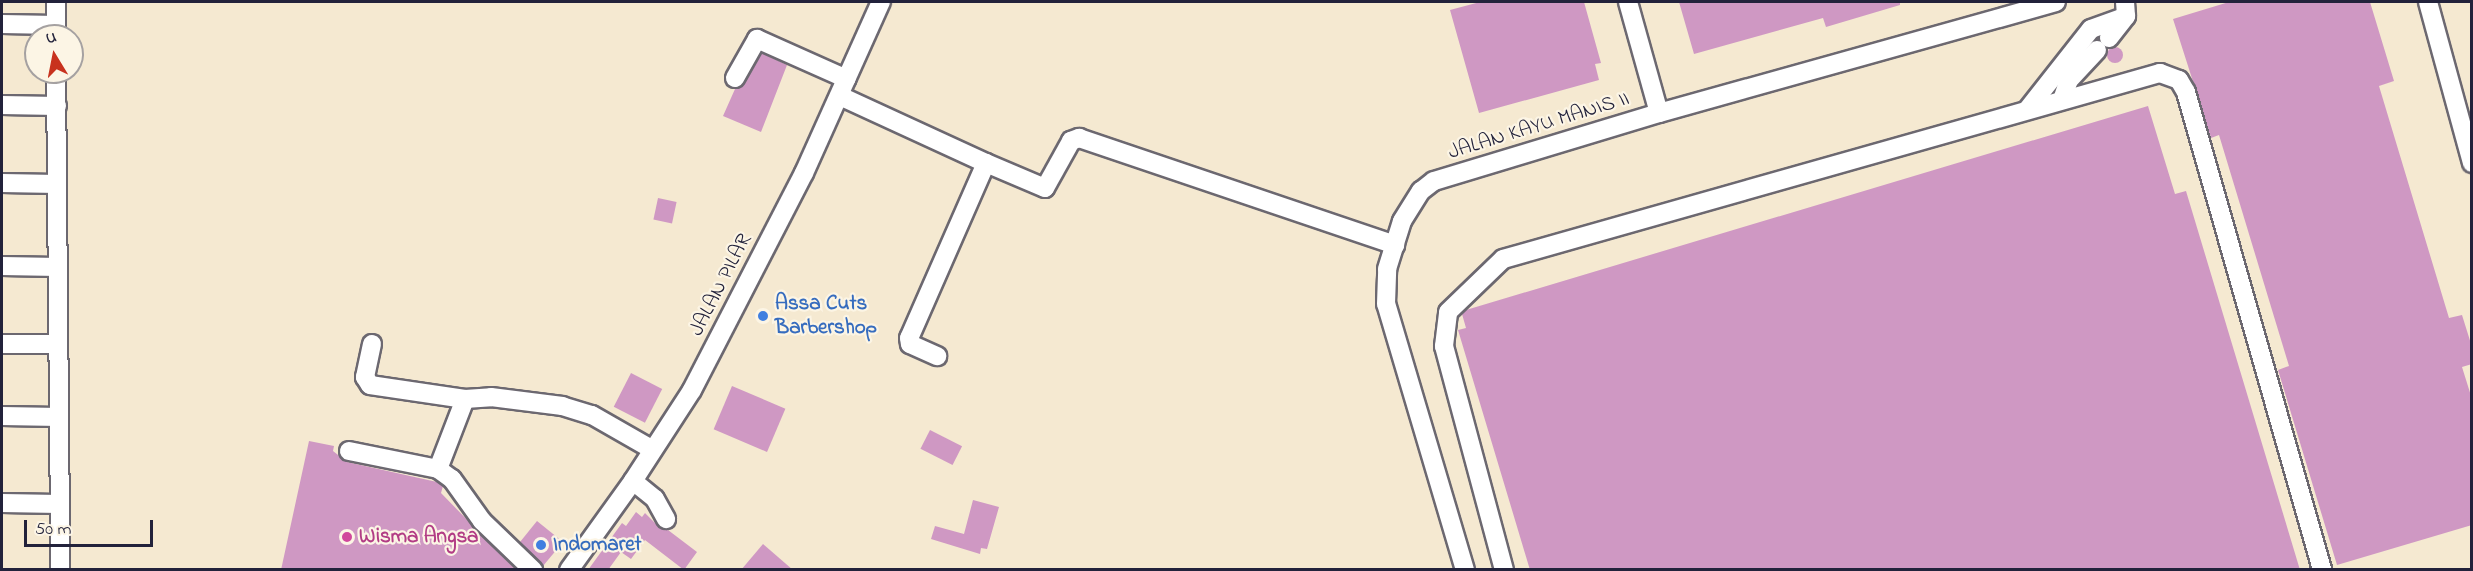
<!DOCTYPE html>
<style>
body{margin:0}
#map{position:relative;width:2473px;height:571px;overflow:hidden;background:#f5e9d1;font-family:"Indie Flower",sans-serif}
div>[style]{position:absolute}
.building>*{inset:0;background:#cf98c3;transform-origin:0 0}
.round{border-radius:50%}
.roads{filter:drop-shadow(2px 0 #6c6870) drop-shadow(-2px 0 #6c6870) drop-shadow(0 2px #6c6870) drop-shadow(0 -2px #6c6870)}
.minor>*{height:18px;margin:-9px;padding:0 9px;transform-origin:9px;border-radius:9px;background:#fff}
.dots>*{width:16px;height:16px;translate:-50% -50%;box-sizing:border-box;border:3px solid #fcf5e5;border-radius:50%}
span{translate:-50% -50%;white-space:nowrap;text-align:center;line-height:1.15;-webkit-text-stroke:4.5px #fcf5e5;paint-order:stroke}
.street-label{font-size:21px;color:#22223b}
.shop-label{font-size:21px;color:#366cbe;font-weight:700}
.left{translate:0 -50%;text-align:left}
.hotel-label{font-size:21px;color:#b23c85;font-weight:700}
.frame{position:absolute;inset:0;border:3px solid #22223b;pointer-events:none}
.north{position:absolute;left:24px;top:24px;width:60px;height:60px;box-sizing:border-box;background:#fcf5e5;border:2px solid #a5a1a1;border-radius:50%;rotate:350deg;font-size:16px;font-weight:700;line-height:24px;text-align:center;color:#22223b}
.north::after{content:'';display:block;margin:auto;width:21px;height:27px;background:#c8321e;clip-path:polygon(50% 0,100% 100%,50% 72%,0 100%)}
.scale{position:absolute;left:24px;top:520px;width:129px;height:27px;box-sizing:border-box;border:3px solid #22223b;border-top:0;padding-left:8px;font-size:18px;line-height:21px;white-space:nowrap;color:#22223b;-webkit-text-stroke:4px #fcf5e5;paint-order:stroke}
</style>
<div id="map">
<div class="building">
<div style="clip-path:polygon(1480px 2px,1584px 2px,1601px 63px,1595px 64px,1599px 80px,1479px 113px,1450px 10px)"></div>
<div style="clip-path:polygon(1679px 2px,1900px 2px,1900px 5px,1826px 27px,1823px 18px,1694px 54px)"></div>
<div style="clip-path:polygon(2229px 2px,2370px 2px,2394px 81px,2379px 86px,2449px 318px,2462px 315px,2472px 347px,2472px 364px,2462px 367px,2472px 399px,2472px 525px,2337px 565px,2278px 370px,2289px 366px,2272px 310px,2219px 135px,2211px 138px,2173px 19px)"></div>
<div class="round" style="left:2107px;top:47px;width:16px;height:16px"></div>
<div style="clip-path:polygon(762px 53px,787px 65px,761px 132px,723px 116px,735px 89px,744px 84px)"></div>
<div style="clip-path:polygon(2148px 106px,2175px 194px,2186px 191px,2300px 570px,1530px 570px,1458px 330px,1466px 328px,1462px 314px,1466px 310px)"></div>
<div style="left:658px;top:198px;width:19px;height:22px;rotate:12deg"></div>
<div style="left:631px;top:373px;width:35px;height:38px;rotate:27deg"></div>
<div style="left:732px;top:386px;width:58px;height:47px;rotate:23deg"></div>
<div style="left:930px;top:430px;width:36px;height:21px;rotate:27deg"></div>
<div style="clip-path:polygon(309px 441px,334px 446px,333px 451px,347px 462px,437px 482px,443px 486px,441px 493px,516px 570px,281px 570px)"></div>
<div style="clip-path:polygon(973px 500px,999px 507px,987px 549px,981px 548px,980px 554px,931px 539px,935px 526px,964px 534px)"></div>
<div style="clip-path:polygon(636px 512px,642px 517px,645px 513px,660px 528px,668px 530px,697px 552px,684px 570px,645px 540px,631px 559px,621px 552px,608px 570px,588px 570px,622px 523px,626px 526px)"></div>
<div style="clip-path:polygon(537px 521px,563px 542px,543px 566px,520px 542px)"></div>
<div style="clip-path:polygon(763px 544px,793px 570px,741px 570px)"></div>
</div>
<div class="roads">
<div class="minor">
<div style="left:56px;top:2px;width:34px;rotate:90deg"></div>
<div style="left:1628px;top:2px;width:115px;rotate:74.4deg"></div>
<div style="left:2428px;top:2px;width:167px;rotate:74.7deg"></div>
<div style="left:2px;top:24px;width:54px;rotate:1.1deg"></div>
<div style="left:2109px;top:38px;width:28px;rotate:-52deg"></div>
<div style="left:2126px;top:16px;width:14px;rotate:-94deg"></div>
<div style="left:56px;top:72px;width:498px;rotate:89.5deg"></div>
<div style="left:735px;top:78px;width:45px;rotate:-60.6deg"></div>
<div style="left:757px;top:39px;width:98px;rotate:24deg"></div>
<div style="left:840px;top:96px;width:161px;rotate:24.7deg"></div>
<div style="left:986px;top:163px;width:191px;rotate:113.7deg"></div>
<div style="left:909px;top:338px;width:6px;rotate:81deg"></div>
<div style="left:910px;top:344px;width:30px;rotate:24deg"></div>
<div style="left:2062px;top:100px;width:21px;rotate:-71deg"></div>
<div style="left:2069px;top:80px;width:41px;rotate:-47deg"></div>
<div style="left:2px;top:105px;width:55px;rotate:1deg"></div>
<div style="left:2027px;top:110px;width:103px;rotate:-51.7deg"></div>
<div style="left:2091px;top:29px;width:37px;rotate:-20deg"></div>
<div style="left:986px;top:163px;width:64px;rotate:23deg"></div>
<div style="left:1045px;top:188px;width:54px;rotate:-61deg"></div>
<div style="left:1071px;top:141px;width:9px;rotate:-21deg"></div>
<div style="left:1079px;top:138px;width:334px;rotate:18.7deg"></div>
<div style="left:2px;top:183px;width:55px;rotate:1deg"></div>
<div style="left:2px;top:266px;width:56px;rotate:1deg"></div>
<div style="left:2px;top:344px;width:56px"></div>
<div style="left:372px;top:344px;width:34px;rotate:102deg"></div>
<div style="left:365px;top:377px;width:9px;rotate:58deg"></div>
<div style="left:370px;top:385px;width:96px;rotate:8.4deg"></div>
<div style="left:465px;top:399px;width:26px;rotate:-4deg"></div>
<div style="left:491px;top:397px;width:72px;rotate:7.2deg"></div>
<div style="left:562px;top:406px;width:31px;rotate:17deg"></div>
<div style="left:592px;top:415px;width:70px;rotate:29.8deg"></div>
<div style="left:465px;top:399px;width:75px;rotate:111.1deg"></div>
<div style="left:438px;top:469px;width:17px;rotate:36deg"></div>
<div style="left:452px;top:479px;width:52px;rotate:54.5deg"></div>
<div style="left:482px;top:521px;width:71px;rotate:43.9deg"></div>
<div style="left:2px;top:416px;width:57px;rotate:1deg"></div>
<div style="left:349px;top:451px;width:91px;rotate:11.4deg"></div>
<div style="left:633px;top:481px;width:28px;rotate:39deg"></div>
<div style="left:655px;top:499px;width:23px;rotate:61deg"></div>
<div style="left:2px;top:503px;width:57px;rotate:1deg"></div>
<div style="left:569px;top:570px;width:110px;rotate:-54.3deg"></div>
<div style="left:633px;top:481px;width:108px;rotate:-57deg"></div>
<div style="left:692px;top:390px;width:244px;rotate:-62.7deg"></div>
<div style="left:804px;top:173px;width:188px;rotate:-65.8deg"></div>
<div style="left:1465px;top:570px;width:277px;rotate:-106.5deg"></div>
<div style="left:1386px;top:304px;width:35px;rotate:-88deg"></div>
<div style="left:1387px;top:269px;width:50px;rotate:-72.6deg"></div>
<div style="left:1402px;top:221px;width:36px;rotate:-58deg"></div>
<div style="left:1421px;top:191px;width:16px;rotate:-38deg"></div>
<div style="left:1434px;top:181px;width:235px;rotate:-16.8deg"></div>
<div style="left:1659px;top:113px;width:412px;rotate:-15.6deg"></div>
<div style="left:1504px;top:570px;width:232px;rotate:-105deg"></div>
<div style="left:1444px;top:346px;width:34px;rotate:-83deg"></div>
<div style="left:1448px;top:312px;width:76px;rotate:-43.9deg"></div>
<div style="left:1503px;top:259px;width:683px;rotate:-15.81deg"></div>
<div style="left:2160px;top:73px;width:20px;rotate:20deg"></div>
<div style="left:2179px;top:80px;width:14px;rotate:60deg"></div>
<div style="left:2186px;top:92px;width:497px;rotate:74.1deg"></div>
</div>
</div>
<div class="dots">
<div style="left:763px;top:316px;background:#3f7fe0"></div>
<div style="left:347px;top:537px;background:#d1479c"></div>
<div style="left:541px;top:545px;background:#3f7fe0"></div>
</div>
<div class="street-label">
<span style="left:1539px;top:126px;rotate:-17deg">JALAN KAYU MANIS II</span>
<span style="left:721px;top:285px;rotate:-63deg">JALAN PILAR</span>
</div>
<div class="shop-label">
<span class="left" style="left:775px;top:316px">Assa Cuts<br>Barbershop</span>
<span class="left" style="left:553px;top:545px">Indomaret</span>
</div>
<div class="hotel-label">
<span class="left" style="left:359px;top:537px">Wisma Angsa</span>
</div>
<div class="frame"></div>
<div class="north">U</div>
<div class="scale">50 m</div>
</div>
